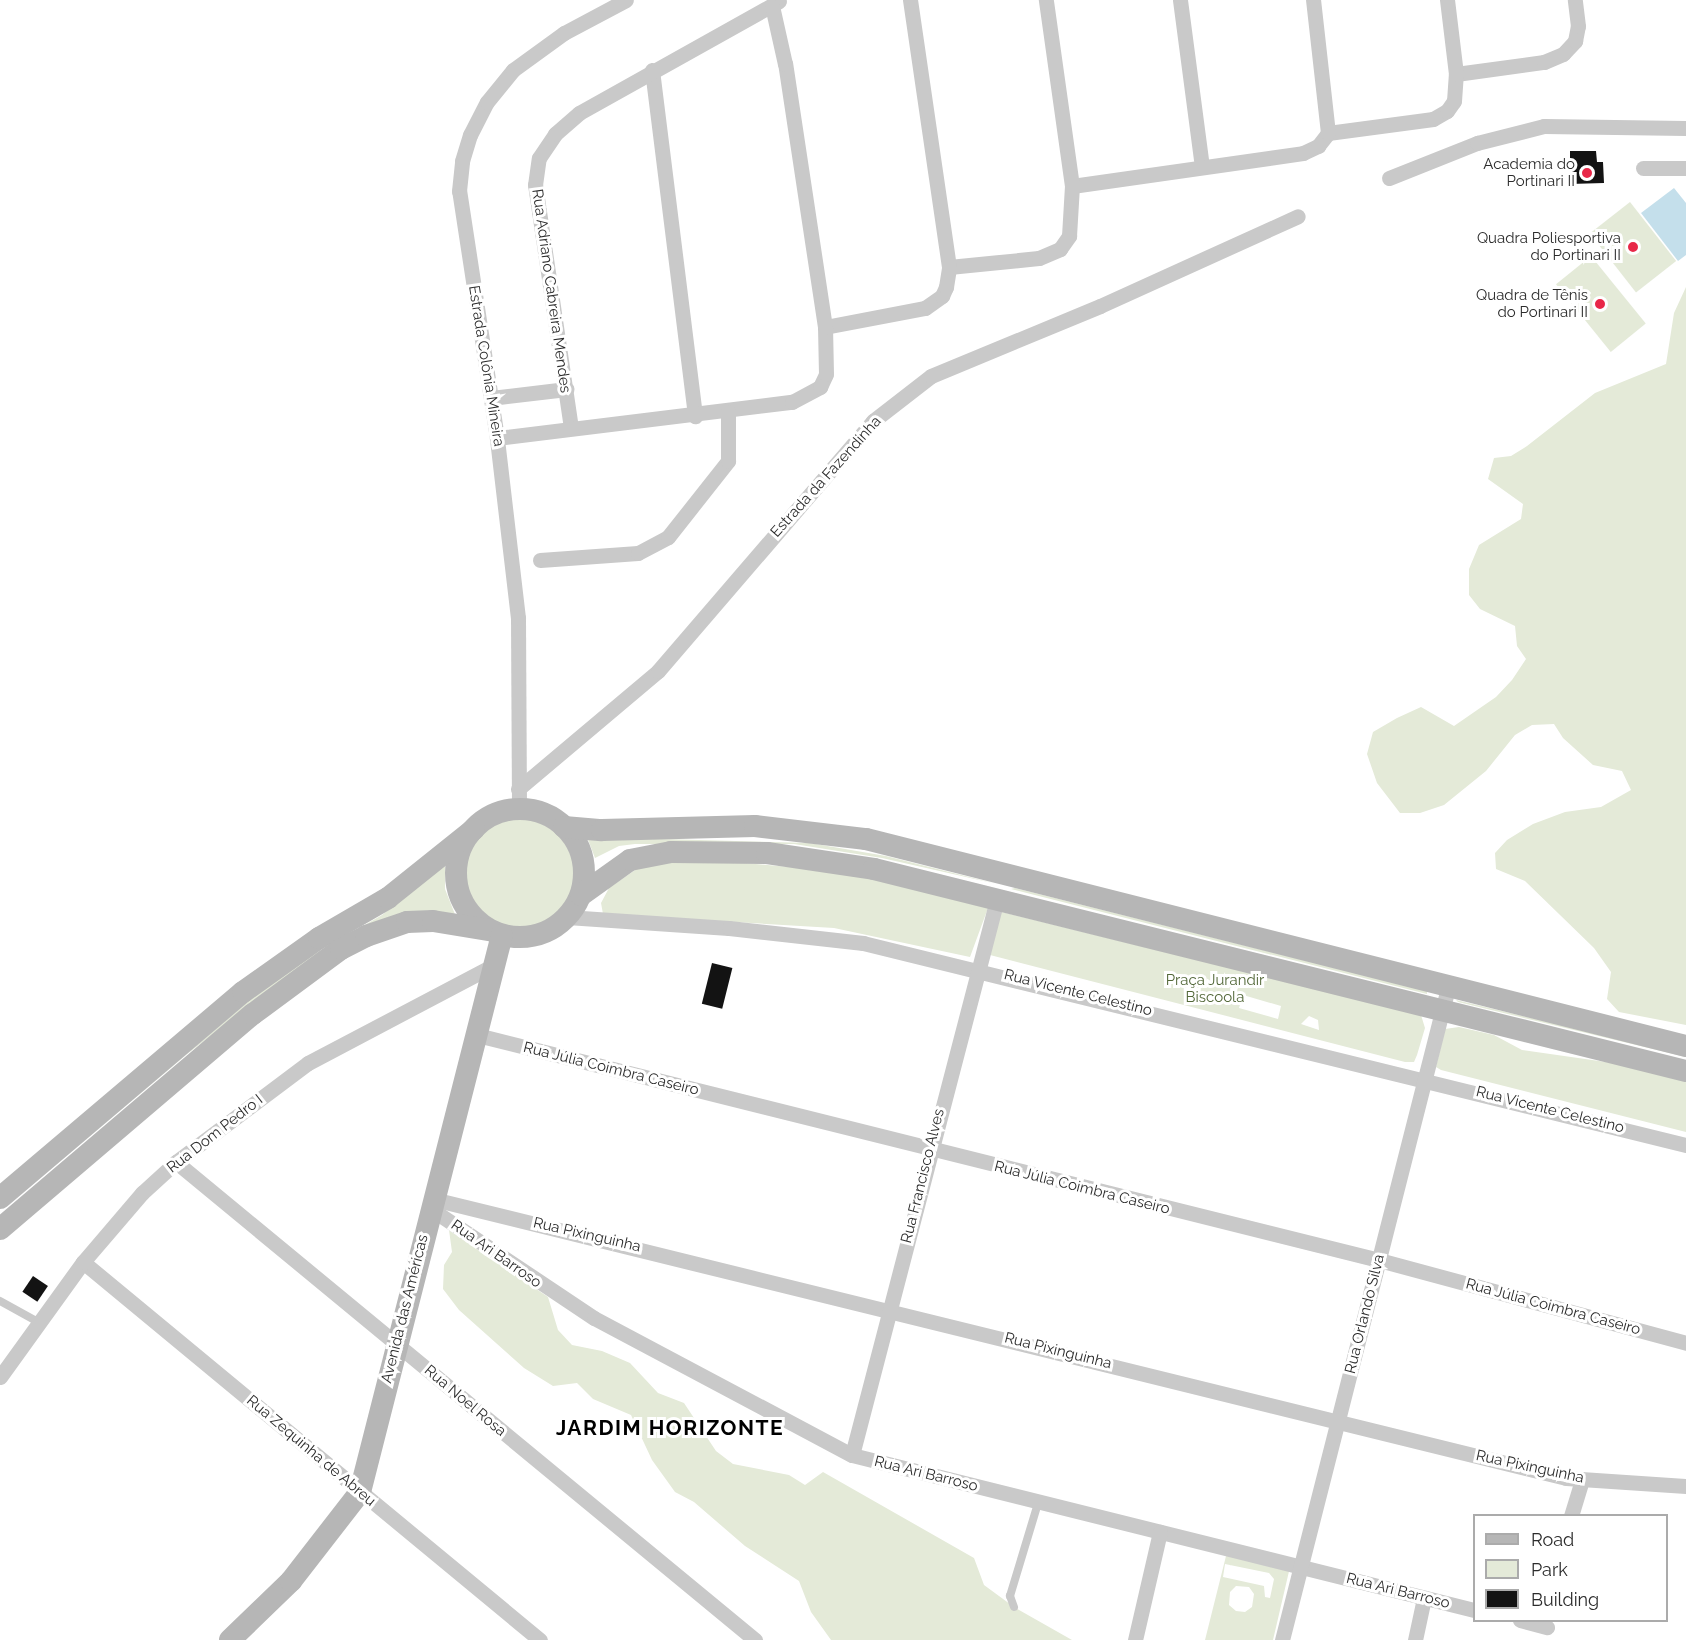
<!DOCTYPE html>
<meta charset="utf-8">
<style>
body{margin:0}
#map{position:relative;width:1686px;height:1640px;overflow:hidden;background:#fff;font-family:Raleway,sans-serif}
div>[style]{position:absolute}
.green>*{inset:0;background:#e4ead8;transform-origin:0 0}
.round{border-radius:50%}
.water>*{inset:0;background:#c4dfeb}
.building>*{inset:0;background:#131313;transform-origin:0 0}
.lane>*{height:8px;margin:-4px;padding:0 4px;transform-origin:4px;border-radius:4px;background:#c9c9c9}
.street>*{height:15px;margin:-7.5px;padding:0 7.5px;transform-origin:7.5px;border-radius:7.5px;background:#c9c9c9}
.secondary>*{height:22px;margin:-11px;padding:0 11px;transform-origin:11px;border-radius:11px;background:#b6b6b6}
.secondary>.ring{margin:-11px;padding:0;box-sizing:content-box;background:none;border:22px solid #b6b6b6;border-radius:50%}
.dots>*{width:16px;height:16px;translate:-50% -50%;box-sizing:border-box;border:3px solid #fff;border-radius:50%}
span{translate:-50% -50%;white-space:nowrap;text-align:center;line-height:1.15;-webkit-text-stroke:6px #fff;paint-order:stroke}
.poi-label{font-size:15px;color:#2c2c2c}
.right{translate:-100% -50%;text-align:right}
.street-label{font-size:15px;color:#2c2c2c}
.park-label{font-size:15px;color:#536839}
.district-label{font-size:21px;color:#000;font-weight:700;letter-spacing:1.5px}
.legend{position:absolute;left:1473px;top:1514px;width:195px;height:108px;box-sizing:border-box;background:#fff;border:2px solid #ababab;margin:0;padding:8px 10px;list-style:none;font-size:18px;color:#2c2c2c}
.legend li{display:flex;align-items:center;gap:12px;height:30px}
.legend b{width:30px;border:2px solid #ababab}
</style>
<div id="map">
<div class="green">
<div style="left:1630px;top:202px;width:75px;height:51px;rotate:52deg"></div>
<div style="left:1591px;top:256px;width:87px;height:45px;rotate:51deg"></div>
<div style="clip-path:polygon(1686px 287px,1686px 1025px,1619px 1012px,1607px 999px,1611px 972px,1594px 948px,1525px 881px,1496px 869px,1495px 853px,1507px 840px,1533px 824px,1565px 812px,1601px 807px,1631px 790px,1622px 771px,1593px 765px,1563px 738px,1554px 724px,1532px 725px,1515px 735px,1486px 771px,1444px 805px,1420px 813px,1400px 813px,1377px 783px,1367px 754px,1373px 732px,1397px 718px,1421px 707px,1454px 726px,1496px 697px,1512px 680px,1526px 659px,1517px 646px,1515px 626px,1480px 609px,1469px 595px,1469px 569px,1479px 545px,1521px 519px,1523px 504px,1488px 479px,1494px 458px,1511px 456px,1527px 446px,1595px 393px,1666px 364px,1674px 313px)"></div>
<div class="round" style="left:464px;top:819px;width:110px;height:110px"></div>
<div style="clip-path:polygon(587px 837px,810px 843px,886px 856px,997px 884px,882px 858px,794px 844px,635px 844px,619px 846px,595px 858px)"></div>
<div style="clip-path:polygon(445px 863px,445px 889px,456px 917px,395px 915px,366px 926px,308px 960px,186px 1055px,0 1212px,263px 989px,304px 960px,382px 915px)"></div>
<div style="clip-path:polygon(656px 863px,744px 863px,844px 872px,988px 908px,970px 957px,834px 928px,603px 914px,601px 903px,609px 888px,638px 868px)"></div>
<div style="clip-path:polygon(1015px 888px,1427px 991px,1427px 994px,1011px 889px)"></div>
<div style="clip-path:polygon(evenodd,998px 911px,1421px 1015px,1425px 1028px,1417px 1055px,1414px 1062px,1405px 1062px,990px 955px,998px 911px,1243px 995px,1281px 1006px,1278px 1019px,1239px 1008px,1243px 995px,998px 911px,1309px 1016px,1318px 1020px,1319px 1030px,1301px 1024px,1309px 1016px)"></div>
<div style="clip-path:polygon(1456px 1000px,1686px 1055px,1686px 1057px,1458px 1002px)"></div>
<div style="clip-path:polygon(1459px 1027px,1494px 1035px,1522px 1050px,1613px 1063px,1686px 1080px,1686px 1132px,1441px 1070px,1436px 1067px,1445px 1029px)"></div>
<div style="clip-path:polygon(449px 1230px,548px 1297px,558px 1330px,572px 1345px,602px 1351px,630px 1363px,658px 1393px,684px 1403px,716px 1451px,733px 1464px,789px 1475px,805px 1485px,823px 1472px,974px 1558px,984px 1585px,1014px 1607px,1072px 1640px,831px 1640px,811px 1612px,799px 1581px,745px 1546px,694px 1502px,675px 1492px,652px 1460px,631px 1415px,593px 1399px,577px 1383px,553px 1386px,524px 1368px,459px 1310px,443px 1289px,444px 1265px,452px 1252px)"></div>
<div style="clip-path:polygon(evenodd,1227px 1552px,1290px 1567px,1273px 1640px,1205px 1640px,1227px 1552px,1225px 1564px,1269px 1573px,1274px 1579px,1270px 1598px,1265px 1597px,1264px 1586px,1223px 1577px,1225px 1564px,1227px 1552px,1236px 1586px,1249px 1587px,1254px 1594px,1252px 1607px,1245px 1612px,1236px 1611px,1229px 1605px,1230px 1592px,1236px 1586px)"></div>
</div>
<div class="water">
<div style="clip-path:polygon(1674px 188px,1686px 203px,1686px 255px,1678px 261px,1641px 213px)"></div>
</div>
<div class="building">
<div style="clip-path:polygon(1570px 151px,1596px 151px,1597px 162px,1603px 162px,1604px 183px,1570px 184px)"></div>
<div style="left:712px;top:963px;width:21px;height:42px;rotate:14deg"></div>
<div style="left:33px;top:1276px;width:18px;height:19px;rotate:34deg"></div>
</div>
<div class="lane">
<div style="left:0;top:1301px;width:43px;rotate:28.9deg"></div>
<div style="left:1014px;top:1607px;width:12px;rotate:-110deg"></div>
<div style="left:1010px;top:1596px;width:97px;rotate:-73.2deg"></div>
</div>
<div class="street">
<div style="left:1180px;top:0;width:167px;rotate:82.5deg"></div>
<div style="left:652px;top:70px;width:349px;rotate:82.9deg"></div>
<div style="left:1456px;top:74px;width:89px;rotate:-7.8deg"></div>
<div style="left:1544px;top:62px;width:21px;rotate:-23deg"></div>
<div style="left:1563px;top:54px;width:18px;rotate:-47deg"></div>
<div style="left:1575px;top:41px;width:15px;rotate:-79deg"></div>
<div style="left:1578px;top:26px;width:26px;rotate:-97deg"></div>
<div style="left:1328px;top:133px;width:106px;rotate:-7.6deg"></div>
<div style="left:1433px;top:119px;width:16px;rotate:-30deg"></div>
<div style="left:1447px;top:111px;width:12px;rotate:-55deg"></div>
<div style="left:1454px;top:101px;width:27px;rotate:-86deg"></div>
<div style="left:1456px;top:74px;width:75px;rotate:-96.9deg"></div>
<div style="left:1643px;top:168px;width:43px"></div>
<div style="left:1389px;top:178px;width:95px;rotate:-21.7deg"></div>
<div style="left:1477px;top:143px;width:69px;rotate:-14.2deg"></div>
<div style="left:1544px;top:126px;width:142px;rotate:0.8deg"></div>
<div style="left:1072px;top:186px;width:233px;rotate:-8.1deg"></div>
<div style="left:1303px;top:153px;width:17px;rotate:-25deg"></div>
<div style="left:1318px;top:146px;width:16px;rotate:-52deg"></div>
<div style="left:1328px;top:133px;width:134px;rotate:-96.4deg"></div>
<div style="left:949px;top:267px;width:90px;rotate:-5.7deg"></div>
<div style="left:1039px;top:258px;width:23px;rotate:-23deg"></div>
<div style="left:1060px;top:249px;width:16px;rotate:-55deg"></div>
<div style="left:1069px;top:236px;width:50px;rotate:-86.6deg"></div>
<div style="left:1072px;top:186px;width:188px;rotate:-98deg"></div>
<div style="left:825px;top:327px;width:102px;rotate:-10.8deg"></div>
<div style="left:925px;top:308px;width:21px;rotate:-35deg"></div>
<div style="left:942px;top:296px;width:10px;rotate:-66deg"></div>
<div style="left:946px;top:287px;width:20px;rotate:-81deg"></div>
<div style="left:949px;top:267px;width:270px;rotate:-98.3deg"></div>
<div style="left:491px;top:398px;width:76px;rotate:-6.8deg"></div>
<div style="left:571px;top:428px;width:246px;rotate:-98.4deg"></div>
<div style="left:535px;top:185px;width:27px;rotate:-82deg"></div>
<div style="left:539px;top:158px;width:29px;rotate:-56deg"></div>
<div style="left:555px;top:134px;width:32px;rotate:-41deg"></div>
<div style="left:579px;top:113px;width:229px;rotate:-29.2deg"></div>
<div style="left:497px;top:438px;width:297px;rotate:-7deg"></div>
<div style="left:792px;top:402px;width:32px;rotate:-28deg"></div>
<div style="left:820px;top:387px;width:14px;rotate:-65deg"></div>
<div style="left:826px;top:374px;width:47px;rotate:-91.2deg"></div>
<div style="left:825px;top:327px;width:266px;rotate:-98.6deg"></div>
<div style="left:785px;top:64px;width:59px;rotate:-102.6deg"></div>
<div style="left:540px;top:560px;width:98px;rotate:-4.1deg"></div>
<div style="left:638px;top:553px;width:34px;rotate:-28deg"></div>
<div style="left:668px;top:537px;width:97px;rotate:-51.7deg"></div>
<div style="left:728px;top:461px;width:49px;rotate:-90deg"></div>
<div style="left:518px;top:789px;width:183px;rotate:-40.1deg"></div>
<div style="left:658px;top:671px;width:330px;rotate:-49.3deg"></div>
<div style="left:873px;top:421px;width:73px;rotate:-37.8deg"></div>
<div style="left:931px;top:376px;width:183px;rotate:-22.5deg"></div>
<div style="left:1100px;top:306px;width:217px;rotate:-24.4deg"></div>
<div style="left:519px;top:809px;width:191px;rotate:-90.3deg"></div>
<div style="left:518px;top:618px;width:181px;rotate:-96.7deg"></div>
<div style="left:497px;top:438px;width:250px;rotate:-98.7deg"></div>
<div style="left:459px;top:191px;width:30px;rotate:-84deg"></div>
<div style="left:462px;top:161px;width:27px;rotate:-73deg"></div>
<div style="left:470px;top:135px;width:37px;rotate:-63deg"></div>
<div style="left:487px;top:102px;width:41px;rotate:-50.9deg"></div>
<div style="left:513px;top:70px;width:63px;rotate:-36deg"></div>
<div style="left:564px;top:33px;width:70px;rotate:-28deg"></div>
<div style="left:567px;top:917px;width:162px;rotate:3.9deg"></div>
<div style="left:729px;top:928px;width:135px;rotate:6.4deg"></div>
<div style="left:863px;top:943px;width:847px;rotate:13.79deg"></div>
<div style="left:477px;top:1035px;width:930px;rotate:14.01deg"></div>
<div style="left:1379px;top:1260px;width:318px;rotate:15.1deg"></div>
<div style="left:176px;top:1162px;width:751px;rotate:39.54deg"></div>
<div style="left:433px;top:1199px;width:1167px;rotate:13.83deg"></div>
<div style="left:1566px;top:1478px;width:120px;rotate:3.8deg"></div>
<div style="left:431px;top:1209px;width:196px;rotate:33.8deg"></div>
<div style="left:594px;top:1318px;width:292px;rotate:28deg"></div>
<div style="left:852px;top:1455px;width:641px;rotate:13.99deg"></div>
<div style="left:83px;top:1262px;width:593px;rotate:39.6deg"></div>
<div style="left:0;top:1377px;width:142px;rotate:-54.2deg"></div>
<div style="left:83px;top:1262px;width:91px;rotate:-49.5deg"></div>
<div style="left:142px;top:1193px;width:46px;rotate:-42.4deg"></div>
<div style="left:176px;top:1162px;width:165px;rotate:-36.9deg"></div>
<div style="left:308px;top:1063px;width:210px;rotate:-27.8deg"></div>
<div style="left:852px;top:1455px;width:575px;rotate:-75.38deg"></div>
<div style="left:1571px;top:1516px;width:38px;rotate:-73deg"></div>
<div style="left:1520px;top:1620px;width:28px;rotate:15deg"></div>
<div style="left:1135px;top:1640px;width:111px;rotate:-77deg"></div>
<div style="left:1282px;top:1640px;width:673px;rotate:-75.72deg"></div>
<div style="left:1415px;top:1640px;width:43px;rotate:-77.9deg"></div>
</div>
<div class="secondary">
<div class="ring" style="left:456px;top:809px;width:106px;height:106px"></div>
<div style="left:564px;top:827px;width:38px;rotate:5deg"></div>
<div style="left:602px;top:830px;width:153px;rotate:-1.5deg"></div>
<div style="left:755px;top:826px;width:112px;rotate:6.7deg"></div>
<div style="left:866px;top:839px;width:846px;rotate:14.17deg"></div>
<div style="left:581px;top:895px;width:60px;rotate:-35.5deg"></div>
<div style="left:630px;top:860px;width:42px;rotate:-11deg"></div>
<div style="left:671px;top:852px;width:96px;rotate:0.6deg"></div>
<div style="left:767px;top:853px;width:108px;rotate:8.5deg"></div>
<div style="left:874px;top:869px;width:837px;rotate:13.97deg"></div>
<div style="left:0;top:1198px;width:319px;rotate:-40.3deg"></div>
<div style="left:243px;top:992px;width:93px;rotate:-35.4deg"></div>
<div style="left:319px;top:938px;width:80px;rotate:-30.1deg"></div>
<div style="left:388px;top:898px;width:110px;rotate:-38.7deg"></div>
<div style="left:0;top:1229px;width:332px;rotate:-40.4deg"></div>
<div style="left:253px;top:1014px;width:109px;rotate:-36.5deg"></div>
<div style="left:341px;top:949px;width:28px;rotate:-27deg"></div>
<div style="left:366px;top:936px;width:43px;rotate:-18.9deg"></div>
<div style="left:407px;top:922px;width:26px;rotate:-2deg"></div>
<div style="left:433px;top:921px;width:57px;rotate:9.1deg"></div>
<div style="left:230px;top:1640px;width:85px;rotate:-44deg"></div>
<div style="left:291px;top:1581px;width:113px;rotate:-52.2deg"></div>
<div style="left:360px;top:1492px;width:575px;rotate:-75.7deg"></div>
</div>
<div class="dots">
<div style="left:1587px;top:173px;background:#e82848"></div>
<div style="left:1633px;top:247px;background:#e82848"></div>
<div style="left:1600px;top:304px;background:#e82848"></div>
</div>
<div class="poi-label">
<span class="right" style="left:1575px;top:173px">Academia do<br>Portinari II</span>
<span class="right" style="left:1621px;top:247px">Quadra Poliesportiva<br>do Portinari II</span>
<span class="right" style="left:1588px;top:304px">Quadra de Tênis<br>do Portinari II</span>
</div>
<div class="street-label">
<span style="left:551px;top:291px;rotate:82deg">Rua Adriano Cabreira Mendes</span>
<span style="left:486px;top:366px;rotate:81deg">Estrada Colônia Mineira</span>
<span style="left:826px;top:477px;rotate:-48deg">Estrada da Fazendinha</span>
<span style="left:1078px;top:993px;rotate:14deg">Rua Vicente Celestino</span>
<span style="left:611px;top:1069px;rotate:14deg">Rua Júlia Coimbra Caseiro</span>
<span style="left:1550px;top:1110px;rotate:14deg">Rua Vicente Celestino</span>
<span style="left:215px;top:1134px;rotate:-38deg">Rua Dom Pedro I</span>
<span style="left:923px;top:1176px;rotate:-76deg">Rua Francisco Alves</span>
<span style="left:1082px;top:1188px;rotate:14deg">Rua Júlia Coimbra Caseiro</span>
<span style="left:587px;top:1235px;rotate:13deg">Rua Pixinguinha</span>
<span style="left:496px;top:1254px;rotate:35deg">Rua Ari Barroso</span>
<span style="left:1553px;top:1307px;rotate:15deg">Rua Júlia Coimbra Caseiro</span>
<span style="left:405px;top:1309px;rotate:-76deg">Avenida das Américas</span>
<span style="left:1365px;top:1314px;rotate:-76deg">Rua Orlando Silva</span>
<span style="left:1058px;top:1351px;rotate:14deg">Rua Pixinguinha</span>
<span style="left:465px;top:1401px;rotate:40deg">Rua Noel Rosa</span>
<span style="left:311px;top:1451px;rotate:40deg">Rua Zequinha de Abreu</span>
<span style="left:1530px;top:1467px;rotate:12deg">Rua Pixinguinha</span>
<span style="left:926px;top:1474px;rotate:14deg">Rua Ari Barroso</span>
<span style="left:1398px;top:1591px;rotate:14deg">Rua Ari Barroso</span>
</div>
<div class="park-label">
<span style="left:1215px;top:989px">Praça Jurandir<br>Biscoola</span>
</div>
<div class="district-label">
<span style="left:670px;top:1428px">JARDIM HORIZONTE</span>
</div>
<ul class="legend">
<li><b style="height:8px;background:#b6b6b6"></b>Road</li>
<li><b style="height:16px;background:#e4ead8"></b>Park</li>
<li><b style="height:16px;background:#131313"></b>Building</li>
</ul>
</div>
